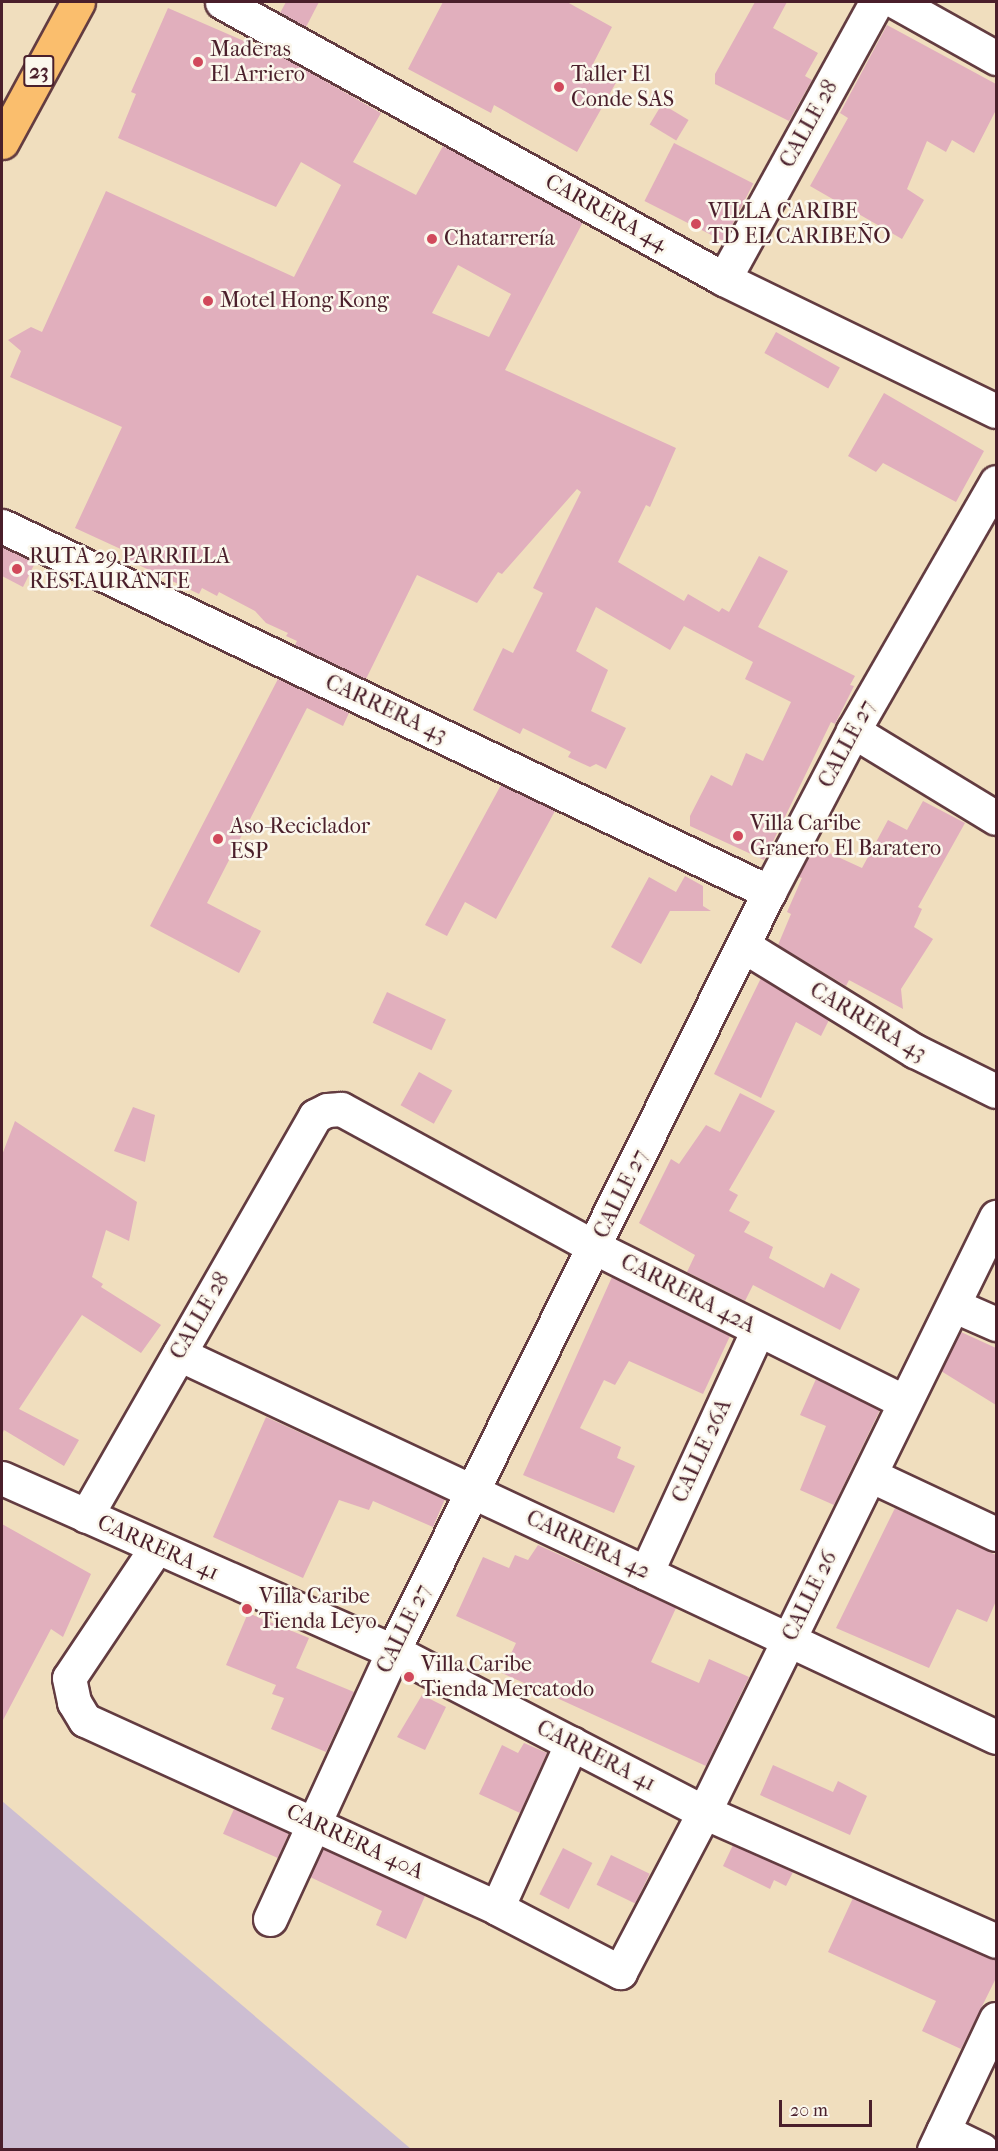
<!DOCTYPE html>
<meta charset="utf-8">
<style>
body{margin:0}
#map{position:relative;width:998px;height:2151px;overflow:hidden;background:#f0debe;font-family:"IM FELL French Canon",serif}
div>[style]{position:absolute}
.industrial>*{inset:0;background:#cdbed2}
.building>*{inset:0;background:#e1afbd;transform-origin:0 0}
.roads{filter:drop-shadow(2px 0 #633c41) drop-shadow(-2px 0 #633c41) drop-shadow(0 2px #633c41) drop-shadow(0 -2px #633c41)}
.minor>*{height:33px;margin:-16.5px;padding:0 16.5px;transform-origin:16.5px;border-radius:16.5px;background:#fff}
.highway>*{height:33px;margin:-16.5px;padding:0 16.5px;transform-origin:16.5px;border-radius:16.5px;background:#fabe6d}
.dots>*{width:16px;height:16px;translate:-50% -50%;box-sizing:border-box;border:3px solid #fbf7ec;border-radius:50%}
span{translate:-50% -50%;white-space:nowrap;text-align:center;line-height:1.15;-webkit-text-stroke:5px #fbf7ec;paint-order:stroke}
.shield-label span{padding:2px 4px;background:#fbf7ec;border:2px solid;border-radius:4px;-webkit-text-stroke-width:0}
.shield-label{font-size:21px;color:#4a1f2b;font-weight:700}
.poi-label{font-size:22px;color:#4a1f2b}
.left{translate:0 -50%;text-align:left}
.street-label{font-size:22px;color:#4a1f2b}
.frame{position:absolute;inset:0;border:3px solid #4a1f2b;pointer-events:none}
.scale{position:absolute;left:779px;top:2100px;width:93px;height:27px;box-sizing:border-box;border:3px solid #4a1f2b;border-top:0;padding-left:8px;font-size:18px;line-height:21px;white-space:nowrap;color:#4a1f2b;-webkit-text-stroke:4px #fbf7ec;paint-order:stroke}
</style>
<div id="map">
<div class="industrial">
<div style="clip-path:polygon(2px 1801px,411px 2149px,2px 2149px)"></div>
</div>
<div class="building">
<div style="clip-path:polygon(286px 2px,319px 2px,306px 27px,280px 13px)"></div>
<div style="clip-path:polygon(443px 2px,567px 2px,612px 27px,593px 64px,618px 79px,577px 152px,494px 105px,491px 113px,408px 69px)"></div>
<div style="clip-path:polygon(755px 2px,787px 2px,773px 28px,818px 53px,805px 76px,812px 80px,789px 121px,715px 84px,715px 74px)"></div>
<div style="clip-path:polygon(evenodd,168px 8px,260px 48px,262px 45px,381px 113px,353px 162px,416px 195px,443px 146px,583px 222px,505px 370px,676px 448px,650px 507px,646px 505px,618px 562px,684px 601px,688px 594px,719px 612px,722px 608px,729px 612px,759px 556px,788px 571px,758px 627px,855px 676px,850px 685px,854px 686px,835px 724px,831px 722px,764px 860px,690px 826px,690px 816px,711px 775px,732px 786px,746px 753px,763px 761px,791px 702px,745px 679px,753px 662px,684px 626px,670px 650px,596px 607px,576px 651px,608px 670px,591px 711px,626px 728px,606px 769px,596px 764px,590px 767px,568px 757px,571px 752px,523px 728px,520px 734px,473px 710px,503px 648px,513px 653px,543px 593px,533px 588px,581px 492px,577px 489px,502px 574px,498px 572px,477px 603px,417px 575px,366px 679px,295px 645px,297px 641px,286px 636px,288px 633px,266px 623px,255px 611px,219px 592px,217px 596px,202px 588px,199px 594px,122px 557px,125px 551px,75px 528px,122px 427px,10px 377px,21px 351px,8px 340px,31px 327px,42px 332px,106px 191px,294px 277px,341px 185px,301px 162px,276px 207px,118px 138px,136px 94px,131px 92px,168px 8px,458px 265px,511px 294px,489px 337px,432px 313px,458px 265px)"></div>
<div style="clip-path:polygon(887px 25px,996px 84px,996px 110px,974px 153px,952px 140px,946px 152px,927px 141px,907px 189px,924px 200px,902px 239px,810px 186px,848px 118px,840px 113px)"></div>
<div style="left:662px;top:104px;width:31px;height:24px;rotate:31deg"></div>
<div style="left:674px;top:143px;width:89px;height:65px;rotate:27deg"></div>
<div style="left:776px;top:332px;width:73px;height:24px;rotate:29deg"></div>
<div style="clip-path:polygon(884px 393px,984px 451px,956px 502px,883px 463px,876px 472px,848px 456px)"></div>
<div style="clip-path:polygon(2px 547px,35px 563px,23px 587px,2px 576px)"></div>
<div style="clip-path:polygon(278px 679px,349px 713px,343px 726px,307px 708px,207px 903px,261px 931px,239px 973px,150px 926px)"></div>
<div style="clip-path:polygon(501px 785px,555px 811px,496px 919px,465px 902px,447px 936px,425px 925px)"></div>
<div style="clip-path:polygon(923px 801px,965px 823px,918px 907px,922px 909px,914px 927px,933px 939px,901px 989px,903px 1009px,849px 980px,846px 986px,778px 945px,791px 914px,787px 912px,802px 878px,798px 877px,814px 846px,862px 868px,888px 820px,907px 830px)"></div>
<div style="clip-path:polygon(685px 876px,703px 886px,703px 906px,711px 911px,670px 911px,641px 964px,611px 947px,649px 877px,676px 892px)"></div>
<div style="clip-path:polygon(761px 978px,829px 1020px,821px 1036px,796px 1022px,761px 1098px,714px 1074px)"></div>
<div style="left:387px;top:992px;width:65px;height:34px;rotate:25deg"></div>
<div style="left:419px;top:1072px;width:38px;height:38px;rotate:29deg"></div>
<div style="clip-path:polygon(740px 1093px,775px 1111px,729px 1190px,738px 1195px,729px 1211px,750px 1222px,744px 1232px,773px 1247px,769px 1258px,824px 1288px,831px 1273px,860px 1289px,840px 1330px,753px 1285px,745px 1301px,687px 1272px,695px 1255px,639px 1223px,671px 1159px,679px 1164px,706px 1125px,720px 1132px)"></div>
<div style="clip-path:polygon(133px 1107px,155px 1115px,145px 1162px,114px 1151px)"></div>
<div style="clip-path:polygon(15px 1121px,137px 1202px,129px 1241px,106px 1230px,92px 1277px,103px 1284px,101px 1287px,161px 1325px,141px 1353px,82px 1315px,58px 1350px,19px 1409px,79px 1440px,64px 1466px,4px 1430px,2px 1435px,2px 1155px)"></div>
<div style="clip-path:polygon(612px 1277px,730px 1336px,703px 1394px,629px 1361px,615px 1385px,604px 1380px,580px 1428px,621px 1447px,617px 1458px,635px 1466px,614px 1513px,523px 1475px)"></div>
<div style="clip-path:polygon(961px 1332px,996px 1348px,996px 1405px,941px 1371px)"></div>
<div style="clip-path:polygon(816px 1379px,880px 1410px,834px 1505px,800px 1490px,826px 1426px,800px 1415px)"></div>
<div style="clip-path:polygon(266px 1417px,445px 1499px,433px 1527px,373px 1501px,369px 1510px,339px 1500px,303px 1578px,213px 1537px)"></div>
<div style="clip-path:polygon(895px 1508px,996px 1555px,996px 1601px,987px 1622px,957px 1609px,929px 1668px,836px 1628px)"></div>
<div style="clip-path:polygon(2px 1524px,91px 1574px,63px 1637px,51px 1629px,2px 1722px)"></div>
<div style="clip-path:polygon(538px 1545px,676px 1608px,651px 1662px,699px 1683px,709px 1659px,749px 1677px,706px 1766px,502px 1673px,516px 1643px,456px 1616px,483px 1557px,509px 1568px,515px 1555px,528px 1560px)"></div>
<div style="clip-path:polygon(248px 1613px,309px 1638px,296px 1668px,354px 1692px,326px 1752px,271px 1729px,284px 1698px,272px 1694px,276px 1685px,226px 1665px)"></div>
<div style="clip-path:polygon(422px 1695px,446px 1707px,425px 1750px,397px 1737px)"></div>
<div style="clip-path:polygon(524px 1743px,547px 1753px,520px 1813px,479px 1794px,502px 1745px,518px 1753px)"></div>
<div style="clip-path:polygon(773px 1765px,833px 1792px,838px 1781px,867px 1796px,850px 1835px,760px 1795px)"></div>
<div style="left:234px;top:1809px;width:60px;height:27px;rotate:24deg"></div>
<div style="clip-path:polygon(733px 1845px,793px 1872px,786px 1886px,774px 1880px,770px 1889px,723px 1866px)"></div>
<div style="left:563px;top:1848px;width:33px;height:52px;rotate:27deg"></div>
<div style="clip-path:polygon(323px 1849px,425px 1896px,406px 1939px,376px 1925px,382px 1911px,310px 1877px)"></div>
<div style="left:611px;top:1855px;width:43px;height:33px;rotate:26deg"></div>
<div style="clip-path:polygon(853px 1898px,996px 1959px,996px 1978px,961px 2049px,922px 2031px,936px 2001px,828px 1952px)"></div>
</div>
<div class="roads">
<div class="minor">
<div style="left:222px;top:2px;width:573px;rotate:28.89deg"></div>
<div style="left:724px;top:279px;width:302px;rotate:25.9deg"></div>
<div style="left:896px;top:2px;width:115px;rotate:29.2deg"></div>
<div style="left:724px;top:279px;width:316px;rotate:-61.2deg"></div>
<div style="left:2px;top:526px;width:850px;rotate:25.51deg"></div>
<div style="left:853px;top:731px;width:167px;rotate:31.3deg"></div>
<div style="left:744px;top:946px;width:201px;rotate:31.6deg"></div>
<div style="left:915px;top:1051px;width:90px;rotate:26.3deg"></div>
<div style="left:955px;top:1306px;width:45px;rotate:23.7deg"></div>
<div style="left:179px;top:1354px;width:902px;rotate:25.12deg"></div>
<div style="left:870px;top:1475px;width:139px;rotate:25.1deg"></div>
<div style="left:2px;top:1478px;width:428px;rotate:23.9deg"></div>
<div style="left:393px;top:1651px;width:350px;rotate:27.4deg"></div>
<div style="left:704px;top:1812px;width:319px;rotate:23.8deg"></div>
<div style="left:86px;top:1516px;width:461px;rotate:-60.2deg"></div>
<div style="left:315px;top:1116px;width:13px;rotate:-27deg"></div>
<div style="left:327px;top:1110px;width:14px;rotate:-4deg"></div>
<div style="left:341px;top:1109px;width:288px;rotate:28.6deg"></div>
<div style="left:594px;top:1247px;width:347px;rotate:26.5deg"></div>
<div style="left:156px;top:1548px;width:156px;rotate:123.8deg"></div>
<div style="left:69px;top:1678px;width:25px;rotate:78deg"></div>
<div style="left:74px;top:1702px;width:21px;rotate:59deg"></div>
<div style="left:85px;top:1720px;width:453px;rotate:24.5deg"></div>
<div style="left:497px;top:1908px;width:139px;rotate:27.5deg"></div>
<div style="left:620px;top:1972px;width:181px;rotate:-62.3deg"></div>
<div style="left:704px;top:1812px;width:663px;rotate:-63.86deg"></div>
<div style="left:646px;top:1573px;width:268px;rotate:-65.3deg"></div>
<div style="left:497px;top:1908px;width:181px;rotate:-65.6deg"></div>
<div style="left:270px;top:1919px;width:295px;rotate:-65.3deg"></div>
<div style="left:393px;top:1651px;width:847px;rotate:-63.65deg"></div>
<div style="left:769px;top:892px;width:182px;rotate:-62.4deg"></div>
<div style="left:853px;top:731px;width:287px;rotate:-60.1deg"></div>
<div style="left:943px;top:2131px;width:43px;rotate:26deg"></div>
<div style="left:934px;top:2150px;width:145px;rotate:-64.7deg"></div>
</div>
<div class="highway">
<div style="left:2px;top:142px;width:159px;rotate:-61.5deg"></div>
</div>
</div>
<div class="dots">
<div style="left:198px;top:62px;background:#d1495b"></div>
<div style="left:559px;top:87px;background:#d1495b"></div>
<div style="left:696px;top:224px;background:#d1495b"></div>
<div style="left:432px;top:239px;background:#d1495b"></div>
<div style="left:208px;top:301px;background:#d1495b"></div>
<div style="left:17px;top:569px;background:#d1495b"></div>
<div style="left:738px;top:836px;background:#d1495b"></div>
<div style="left:218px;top:839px;background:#d1495b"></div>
<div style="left:247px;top:1609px;background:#d1495b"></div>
<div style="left:409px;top:1677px;background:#d1495b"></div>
</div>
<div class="shield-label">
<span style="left:39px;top:71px">23</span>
</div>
<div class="poi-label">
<span class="left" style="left:210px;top:62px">Maderas<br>El Arriero</span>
<span class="left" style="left:571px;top:87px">Taller El<br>Conde SAS</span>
<span class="left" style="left:708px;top:224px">VILLA CARIBE<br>TD EL CARIBEÑO</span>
<span class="left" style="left:444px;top:239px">Chatarrería</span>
<span class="left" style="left:220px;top:301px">Motel Hong Kong</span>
<span class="left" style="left:29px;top:569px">RUTA 29 PARRILLA<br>RESTAURANTE</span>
<span class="left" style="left:750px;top:836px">Villa Caribe<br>Granero El Baratero</span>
<span class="left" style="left:230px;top:839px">Aso-Reciclador<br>ESP</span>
<span class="left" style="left:259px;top:1609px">Villa Caribe<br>Tienda Leyo</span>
<span class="left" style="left:421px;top:1677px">Villa Caribe<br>Tienda Mercatodo</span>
</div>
<div class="street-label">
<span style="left:809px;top:124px;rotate:-61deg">CALLE 28</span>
<span style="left:606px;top:213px;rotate:29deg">CARRERA 44</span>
<span style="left:386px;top:709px;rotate:25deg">CARRERA 43</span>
<span style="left:847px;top:744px;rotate:-62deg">CALLE 27</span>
<span style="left:868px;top:1022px;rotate:31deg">CARRERA 43</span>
<span style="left:621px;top:1194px;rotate:-64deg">CALLE 27</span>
<span style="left:688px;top:1294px;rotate:27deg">CARRERA 42A</span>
<span style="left:200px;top:1316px;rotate:-60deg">CALLE 28</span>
<span style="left:702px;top:1451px;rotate:-65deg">CALLE 26A</span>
<span style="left:588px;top:1545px;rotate:25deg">CARRERA 42</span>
<span style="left:158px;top:1548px;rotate:24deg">CARRERA 41</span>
<span style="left:810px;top:1596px;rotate:-64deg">CALLE 26</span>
<span style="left:404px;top:1629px;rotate:-64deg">CALLE 27</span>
<span style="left:596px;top:1756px;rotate:27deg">CARRERA 41</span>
<span style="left:355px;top:1842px;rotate:25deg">CARRERA 40A</span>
</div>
<div class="frame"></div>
<div class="scale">20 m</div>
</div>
